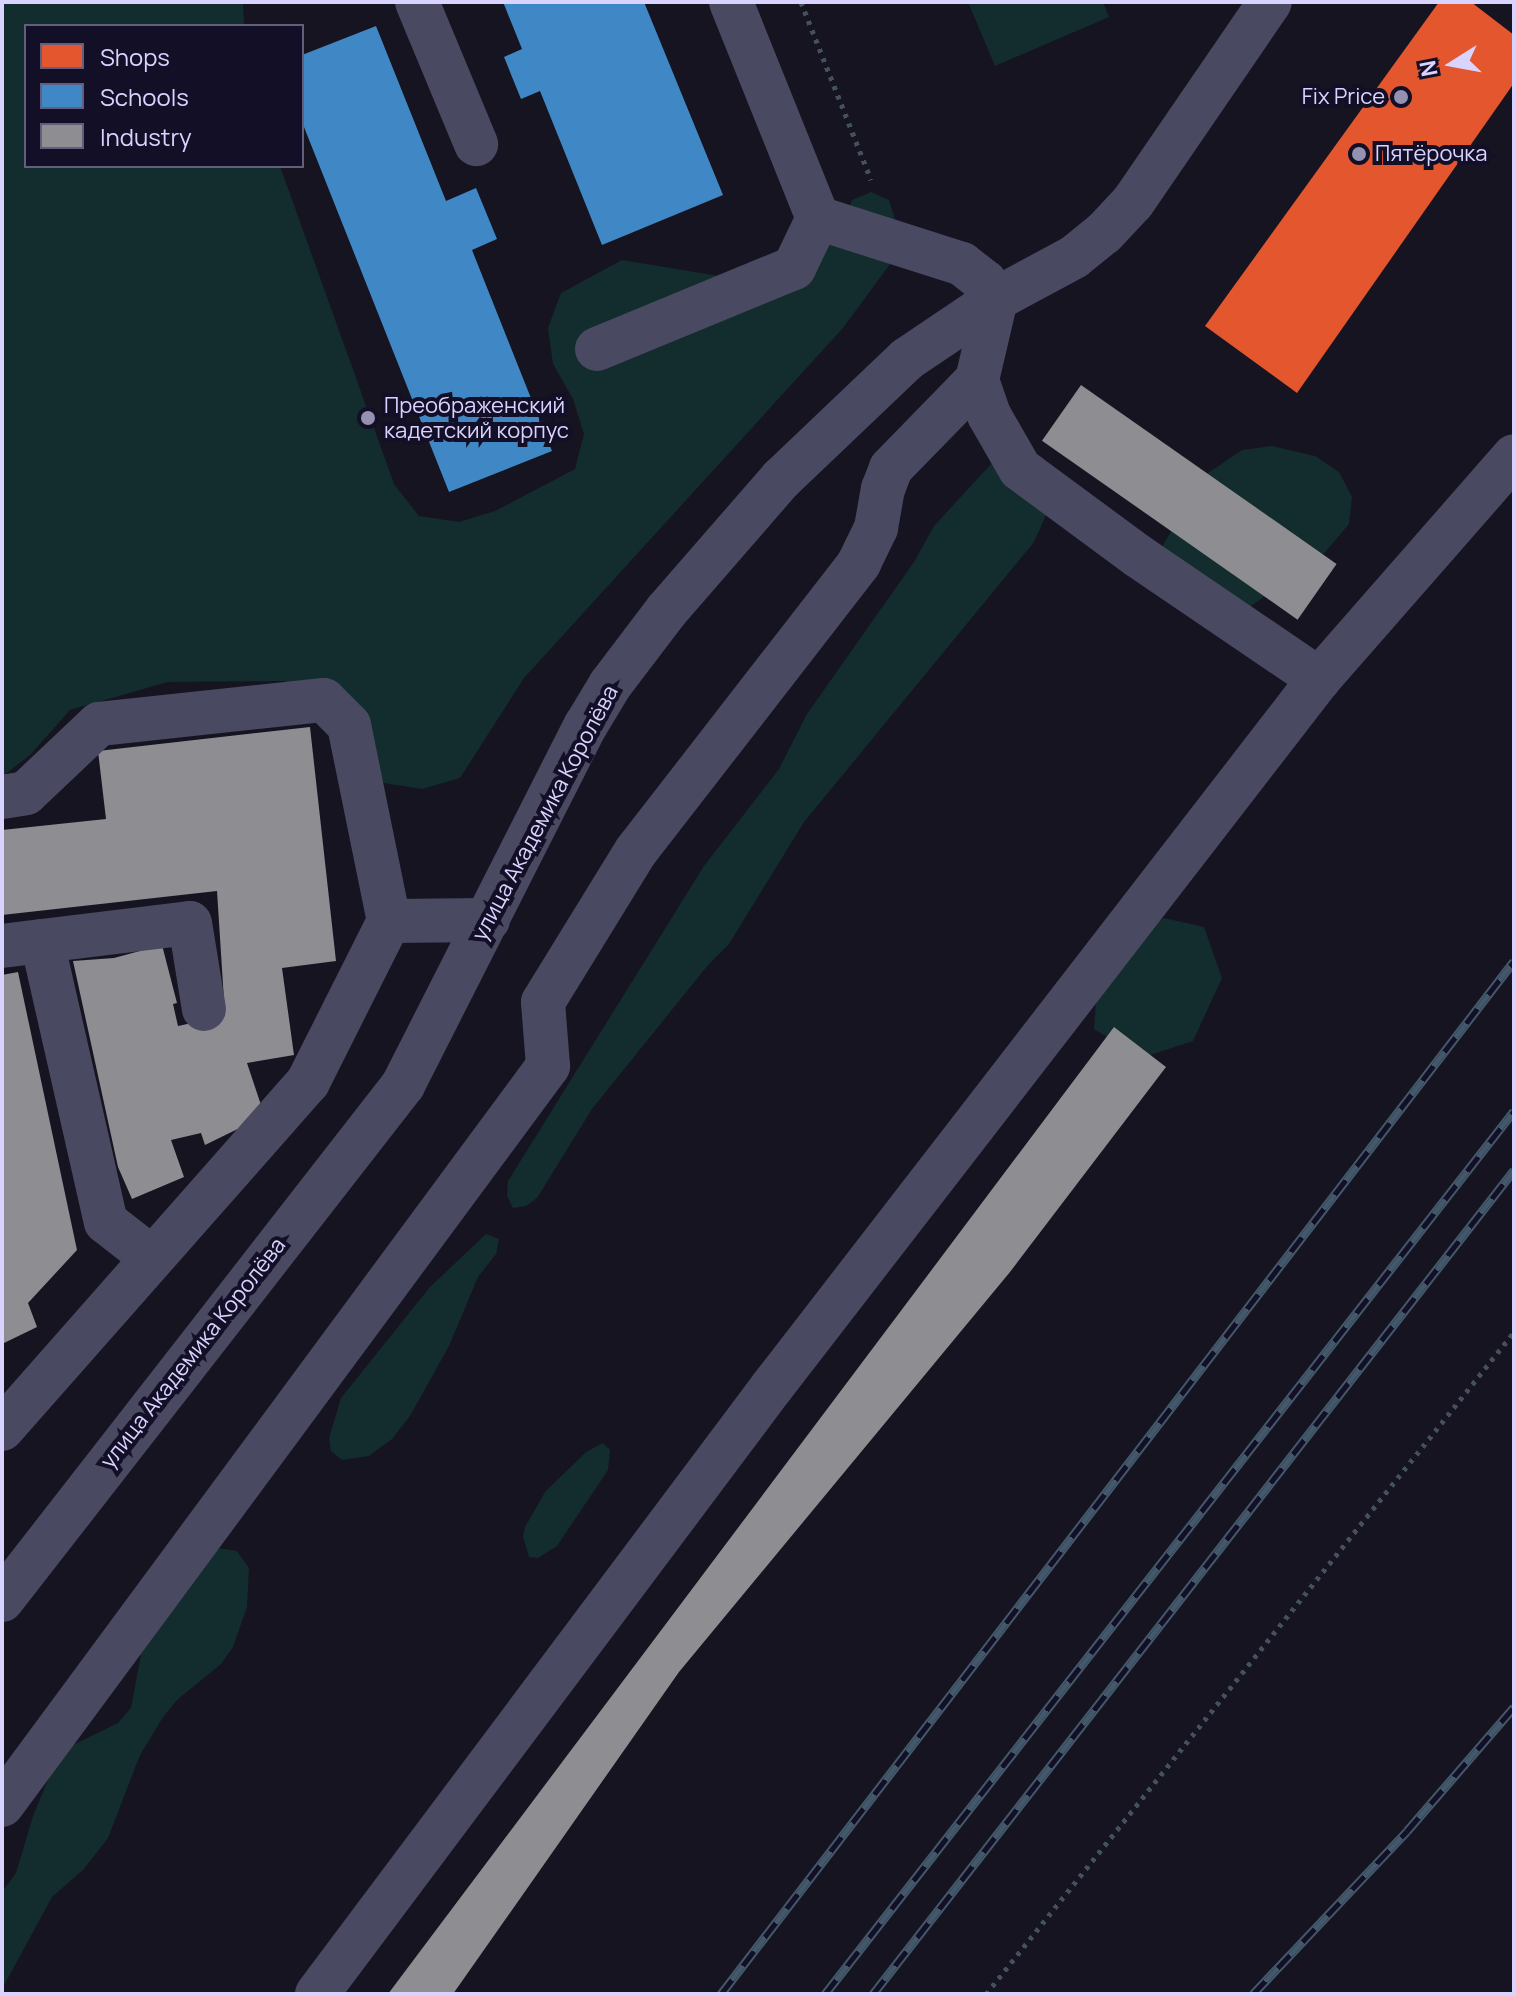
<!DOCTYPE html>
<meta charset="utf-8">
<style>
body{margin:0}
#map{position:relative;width:1516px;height:1996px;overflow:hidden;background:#161421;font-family:Manrope,sans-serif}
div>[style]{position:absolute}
.green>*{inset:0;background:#132c2d}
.shops>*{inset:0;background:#e4572e}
.schools>*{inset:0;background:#3f88c5}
.industry>*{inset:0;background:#8d8d92;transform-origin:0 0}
.path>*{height:5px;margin-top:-2.5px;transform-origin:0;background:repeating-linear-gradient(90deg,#44505f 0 4px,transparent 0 10px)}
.minor>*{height:44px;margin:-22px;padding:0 22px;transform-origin:22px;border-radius:22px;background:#4a4962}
.rail>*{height:9px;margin-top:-4.5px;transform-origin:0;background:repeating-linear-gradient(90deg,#130f26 0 18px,#43596b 0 36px);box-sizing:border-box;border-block:2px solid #43596b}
.dots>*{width:22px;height:22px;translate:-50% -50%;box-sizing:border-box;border:4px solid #130f26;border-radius:50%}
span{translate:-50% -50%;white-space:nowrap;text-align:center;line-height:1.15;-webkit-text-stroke:8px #130f26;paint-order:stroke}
.poi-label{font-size:22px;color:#d9d4ff}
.right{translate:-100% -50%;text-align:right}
.left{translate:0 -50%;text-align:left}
.street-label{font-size:22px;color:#d9d4ff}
.frame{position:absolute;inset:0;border:4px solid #d9d4ff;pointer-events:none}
.legend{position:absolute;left:24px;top:24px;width:280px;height:144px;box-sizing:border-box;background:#130f26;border:2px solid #625e7d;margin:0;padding:10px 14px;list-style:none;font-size:24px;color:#d9d4ff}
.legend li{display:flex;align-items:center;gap:16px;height:40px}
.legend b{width:40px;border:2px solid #625e7d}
.north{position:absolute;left:1412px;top:24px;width:80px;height:80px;-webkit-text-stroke:6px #130f26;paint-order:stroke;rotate:259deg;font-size:22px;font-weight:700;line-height:32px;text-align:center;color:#d9d4ff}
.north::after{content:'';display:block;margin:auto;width:28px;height:36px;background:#d9d4ff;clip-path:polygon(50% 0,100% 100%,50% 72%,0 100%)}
</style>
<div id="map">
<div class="green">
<div style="clip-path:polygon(2px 2px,243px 2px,244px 26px,26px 26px,26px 166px,280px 166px,394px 484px,419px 516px,459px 522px,495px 511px,575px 469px,584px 434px,573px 399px,553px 364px,548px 328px,561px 293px,622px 260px,731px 278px,846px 218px,852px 200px,871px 192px,889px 200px,901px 240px,893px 260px,843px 328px,524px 678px,460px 778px,422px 789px,384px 783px,303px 688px,285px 681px,168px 682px,70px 710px,31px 754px,2px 777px)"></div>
<div style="clip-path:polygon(968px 2px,1103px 2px,1109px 17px,995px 66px)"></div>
<div style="clip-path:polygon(1272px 446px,1315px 456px,1339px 472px,1352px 497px,1349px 524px,1321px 557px,1234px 618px,1160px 574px,1163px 545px,1205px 475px,1242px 450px)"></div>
<div style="clip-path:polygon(1004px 450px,1030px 451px,1042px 457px,1051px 468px,1047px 513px,1034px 542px,804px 822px,729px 944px,708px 965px,592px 1109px,537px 1198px,526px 1206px,513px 1208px,507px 1196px,508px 1181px,704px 866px,779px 769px,807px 714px,914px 562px,934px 526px)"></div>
<div style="clip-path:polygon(1164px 918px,1204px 927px,1222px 978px,1193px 1041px,1141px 1058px,1094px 1029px,1097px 986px,1125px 938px)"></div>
<div style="clip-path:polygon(486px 1234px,499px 1239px,496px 1254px,478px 1277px,449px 1346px,410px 1416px,392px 1439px,369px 1456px,342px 1460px,331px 1451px,329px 1438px,341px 1398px,430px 1287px)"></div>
<div style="clip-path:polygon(603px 1443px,610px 1450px,608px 1470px,557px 1546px,538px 1558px,529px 1557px,523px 1537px,525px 1527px,545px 1492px,586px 1452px)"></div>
<div style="clip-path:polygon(217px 1548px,237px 1551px,249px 1568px,247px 1607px,233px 1647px,221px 1664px,177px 1700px,163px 1717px,140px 1755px,108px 1838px,83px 1870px,52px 1897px,2px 1989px,2px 1892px,16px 1873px,33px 1816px,55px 1763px,67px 1748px,118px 1723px,131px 1708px,141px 1654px,199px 1554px)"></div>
</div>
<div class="shops">
<div style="clip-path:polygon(1439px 2px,1471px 2px,1514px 35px,1514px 83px,1297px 393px,1205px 326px)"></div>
</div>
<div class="schools">
<div style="clip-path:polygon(503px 2px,644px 2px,723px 195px,602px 245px,540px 91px,521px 99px,504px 57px,522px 49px)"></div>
<div style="clip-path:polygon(376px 26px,446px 201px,476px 188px,497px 239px,472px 250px,552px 451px,449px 492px,302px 122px,302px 55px)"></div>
</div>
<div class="industry">
<div style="left:1081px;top:385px;width:312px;height:68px;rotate:35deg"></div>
<div style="clip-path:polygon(310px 727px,336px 961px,282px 968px,294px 1055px,247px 1063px,261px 1105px,256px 1120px,205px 1145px,201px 1133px,171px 1140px,184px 1177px,132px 1199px,118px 1167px,73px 961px,114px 958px,162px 945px,177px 1003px,173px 1004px,178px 1026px,225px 1016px,217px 891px,2px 915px,2px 830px,106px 819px,98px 751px)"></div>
<div style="clip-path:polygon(18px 972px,77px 1250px,28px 1303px,37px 1327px,2px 1344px,2px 975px)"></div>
<div style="clip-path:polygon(1114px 1027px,1166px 1067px,1010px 1272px,679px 1672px,453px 1994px,388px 1994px)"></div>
</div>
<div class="path">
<div style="left:801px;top:2px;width:191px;rotate:68.5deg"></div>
<div style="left:986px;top:1994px;width:847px;rotate:-51.42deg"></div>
</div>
<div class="minor">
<div style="left:417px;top:2px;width:154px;rotate:67.4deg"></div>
<div style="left:731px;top:2px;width:233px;rotate:68.1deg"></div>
<div style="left:818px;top:218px;width:151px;rotate:17.7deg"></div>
<div style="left:962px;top:264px;width:29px;rotate:38deg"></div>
<div style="left:985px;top:282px;width:20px;rotate:57deg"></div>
<div style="left:996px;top:299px;width:83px;rotate:103.2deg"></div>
<div style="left:977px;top:380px;width:37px;rotate:71deg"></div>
<div style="left:989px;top:415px;width:62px;rotate:60.1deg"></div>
<div style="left:1020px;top:469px;width:147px;rotate:36.4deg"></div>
<div style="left:1138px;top:556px;width:219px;rotate:34.2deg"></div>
<div style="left:597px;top:349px;width:213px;rotate:-22.4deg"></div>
<div style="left:794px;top:268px;width:55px;rotate:-64.4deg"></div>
<div style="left:2px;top:797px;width:24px;rotate:-9deg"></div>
<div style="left:26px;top:793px;width:100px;rotate:-43.4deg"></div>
<div style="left:99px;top:724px;width:226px;rotate:-6.1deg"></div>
<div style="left:324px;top:700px;width:35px;rotate:45deg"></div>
<div style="left:349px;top:725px;width:200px;rotate:78.5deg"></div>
<div style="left:42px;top:941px;width:288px;rotate:77.2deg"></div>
<div style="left:106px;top:1222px;width:58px;rotate:38deg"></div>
<div style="left:2px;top:946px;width:189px;rotate:-7deg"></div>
<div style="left:190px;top:923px;width:87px;rotate:80.8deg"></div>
<div style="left:2px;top:1429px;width:463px;rotate:-48.6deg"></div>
<div style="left:308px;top:1082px;width:180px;rotate:-63.3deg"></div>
<div style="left:389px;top:921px;width:99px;rotate:-0.6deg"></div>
<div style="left:2px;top:1600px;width:653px;rotate:-52.09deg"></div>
<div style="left:403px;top:1085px;width:404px;rotate:-63.1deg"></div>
<div style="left:586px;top:725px;width:47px;rotate:-59deg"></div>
<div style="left:610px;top:685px;width:94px;rotate:-52.8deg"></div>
<div style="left:667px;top:610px;width:174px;rotate:-49deg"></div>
<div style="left:781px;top:479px;width:174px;rotate:-43.6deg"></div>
<div style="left:907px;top:359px;width:107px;rotate:-34deg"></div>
<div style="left:996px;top:299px;width:89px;rotate:-28.3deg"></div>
<div style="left:1074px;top:257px;width:38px;rotate:-39deg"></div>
<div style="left:1104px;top:233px;width:42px;rotate:-46.9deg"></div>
<div style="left:1133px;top:202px;width:242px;rotate:-55.6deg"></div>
<div style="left:2px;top:1805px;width:919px;rotate:-53.54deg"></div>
<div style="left:548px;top:1066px;width:64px;rotate:-94.5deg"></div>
<div style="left:543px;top:1002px;width:177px;rotate:-58.4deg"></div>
<div style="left:636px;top:851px;width:364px;rotate:-52.2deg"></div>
<div style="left:859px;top:563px;width:39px;rotate:-64deg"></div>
<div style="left:876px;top:528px;width:40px;rotate:-80deg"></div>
<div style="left:883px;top:489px;width:22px;rotate:-69deg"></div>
<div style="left:891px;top:468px;width:123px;rotate:-45.7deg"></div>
<div style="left:317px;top:1994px;width:757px;rotate:-53.16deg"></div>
<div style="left:771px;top:1388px;width:896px;rotate:-52.3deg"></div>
<div style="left:1319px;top:679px;width:296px;rotate:-48.8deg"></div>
</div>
<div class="rail">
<div style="left:721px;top:1994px;width:1302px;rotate:-52.49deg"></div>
<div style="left:825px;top:1994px;width:1120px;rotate:-52.04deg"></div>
<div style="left:873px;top:1994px;width:1044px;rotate:-52.12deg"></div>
<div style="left:1253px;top:1994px;width:224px;rotate:-46.6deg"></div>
<div style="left:1407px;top:1831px;width:164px;rotate:-49.2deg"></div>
</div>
<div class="dots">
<div style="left:1401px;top:97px;background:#9591b1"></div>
<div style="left:1359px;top:154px;background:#9591b1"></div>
<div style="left:368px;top:418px;background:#9591b1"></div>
</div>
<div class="poi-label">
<span class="right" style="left:1385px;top:97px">Fix Price</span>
<span class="left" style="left:1375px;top:154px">Пятёрочка</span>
<span class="left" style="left:384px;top:418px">Преображенский<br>кадетский корпус</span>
</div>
<div class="street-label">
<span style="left:545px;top:813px;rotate:-62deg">улица Академика Королёва</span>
<span style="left:193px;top:1353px;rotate:-52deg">улица Академика Королёва</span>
</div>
<div class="frame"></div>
<ul class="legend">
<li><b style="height:22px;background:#e4572e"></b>Shops</li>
<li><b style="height:22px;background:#3f88c5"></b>Schools</li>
<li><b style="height:22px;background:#8d8d92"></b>Industry</li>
</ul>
<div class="north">N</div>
</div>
